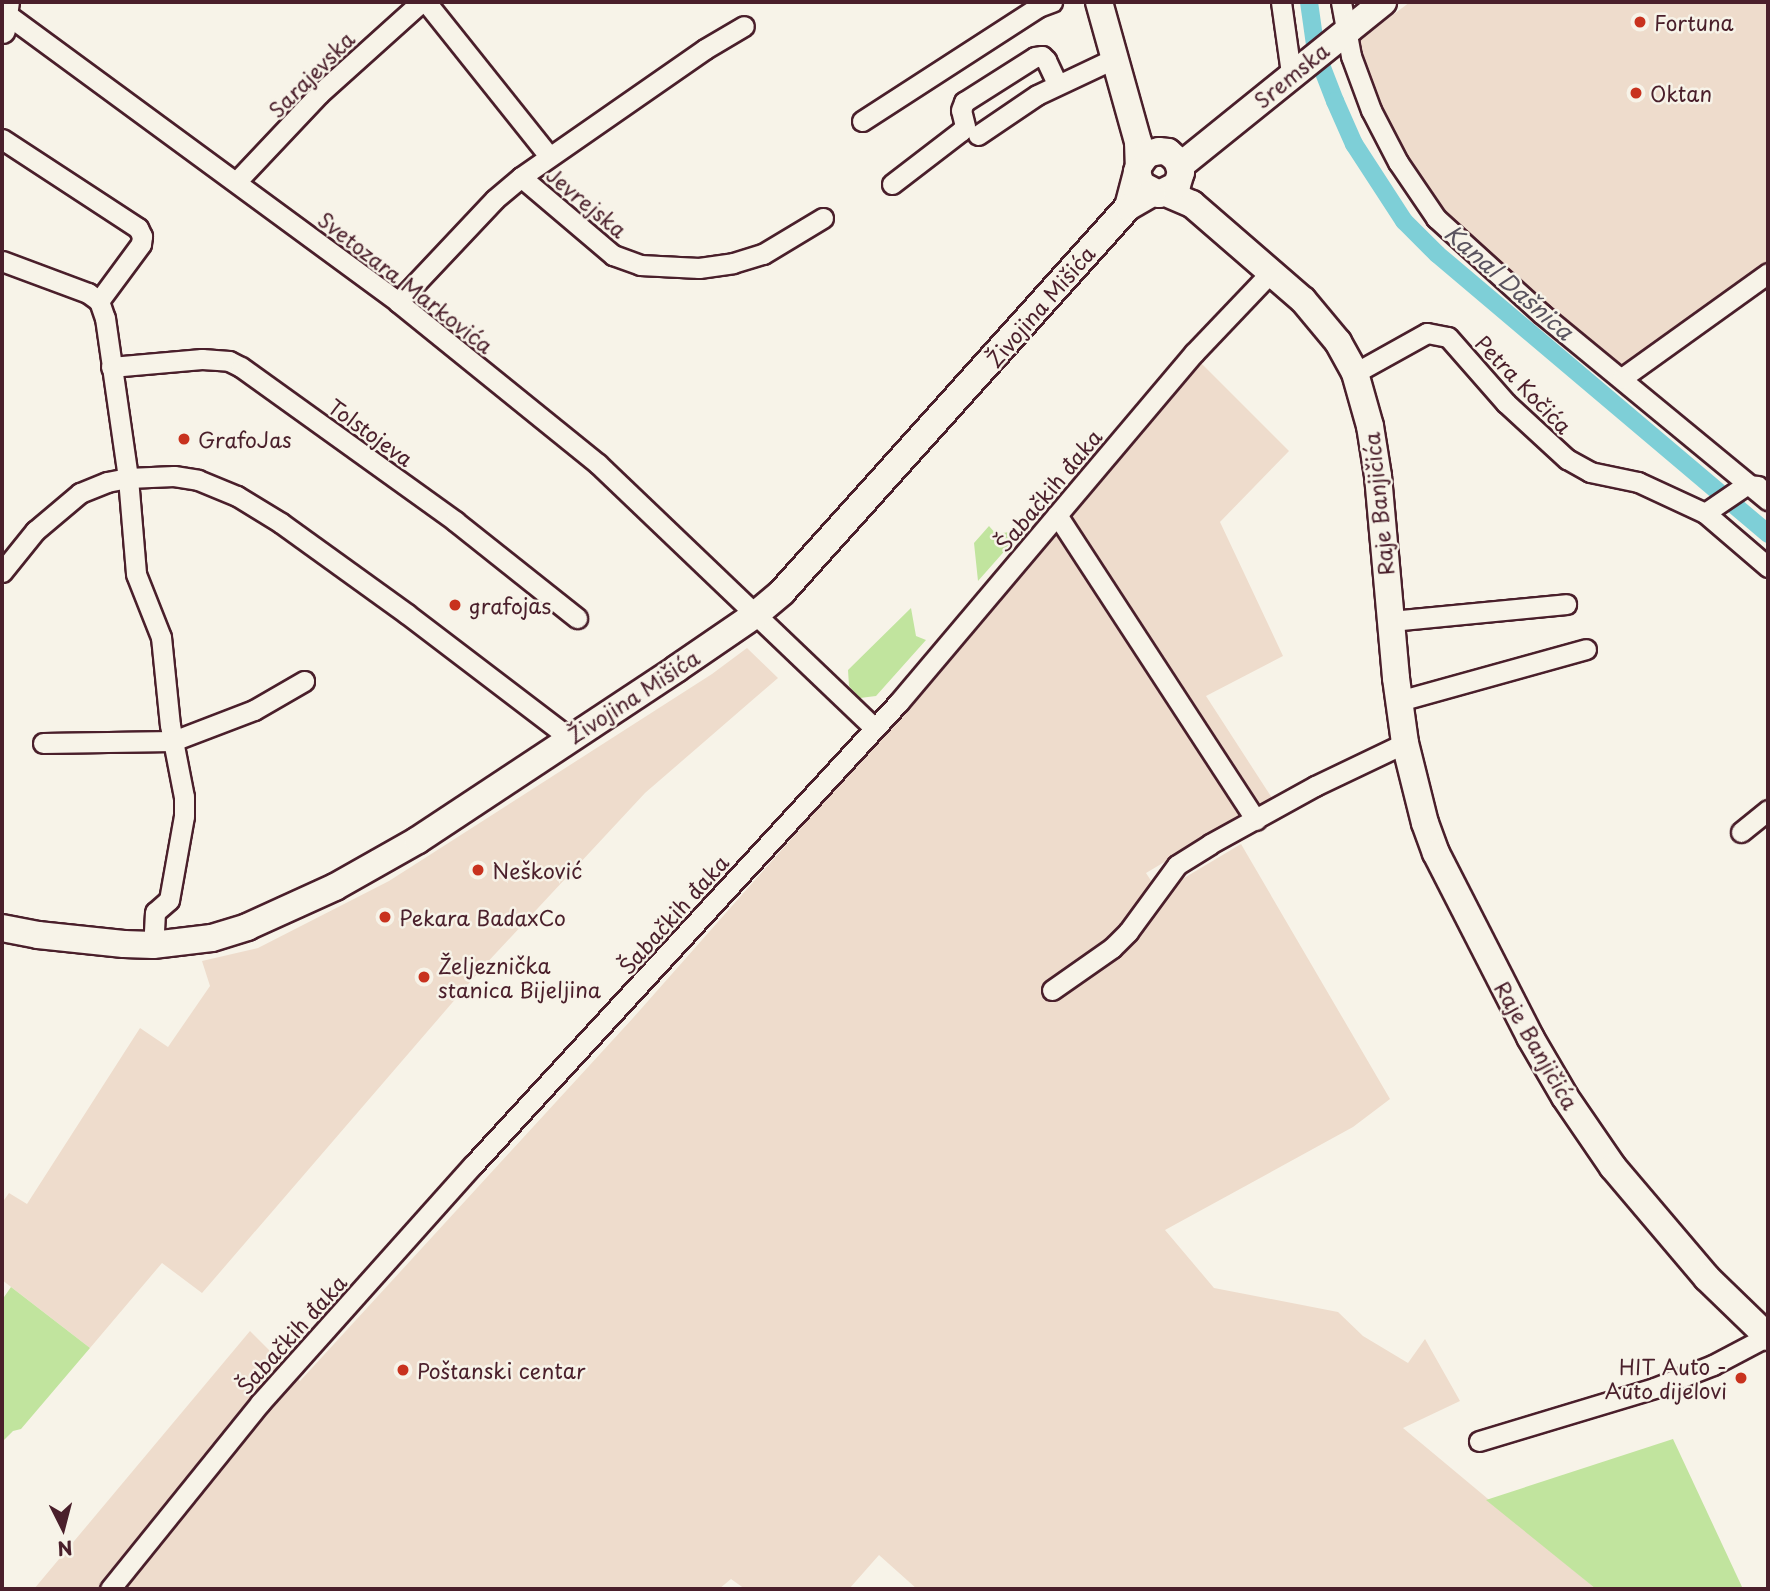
<!DOCTYPE html>
<meta charset="utf-8">
<style>
body{margin:0}
#map{position:relative;width:1770px;height:1591px;overflow:hidden;background:#f7f3e8;font-family:"Playpen Sans",sans-serif}
div>[style]{position:absolute}
.built>*{inset:0;background:#eedccc}
.green>*{inset:0;background:#c1e49e}
.canal>*{height:18px;margin:-9px;padding:0 9px;transform-origin:9px;border-radius:9px;background:#7ecfd7}
.roads{filter:drop-shadow(2px 0 #4a1f2b) drop-shadow(-2px 0 #4a1f2b) drop-shadow(0 2px #4a1f2b) drop-shadow(0 -2px #4a1f2b)}
.street>*{height:19px;margin:-9.5px;padding:0 9.5px;transform-origin:9.5px;border-radius:9.5px;background:#f7f3e8}
.secondary>*{height:26px;margin:-13px;padding:0 13px;transform-origin:13px;border-radius:13px;background:#f7f3e8}
.dots>*{width:19px;height:19px;translate:-50% -50%;box-sizing:border-box;border:4px solid #f7f3e8;border-radius:50%}
span{translate:-50% -50%;white-space:nowrap;text-align:center;line-height:1.15;-webkit-text-stroke:5px #f7f3e8;paint-order:stroke}
.poi-label{font-size:21px;color:#4a1f2b}
.left{translate:0 -50%;text-align:left}
.right{translate:-100% -50%;text-align:right}
.street-label{font-size:21px;color:#4a1f2b}
.water-label{font-size:23px;color:#5a545f;font-style:italic}
.frame{position:absolute;inset:0;border:4px solid #4a1f2b;pointer-events:none}
.north{position:absolute;left:28px;top:1493px;width:70px;height:70px;-webkit-text-stroke:5px #f7f3e8;paint-order:stroke;rotate:174deg;font-size:19px;font-weight:700;line-height:28px;text-align:center;color:#4a1f2b}
.north::after{content:'';display:block;margin:auto;width:24px;height:32px;background:#4a1f2b;clip-path:polygon(50% 0,100% 100%,50% 72%,0 100%)}
</style>
<div id="map">
<div class="built">
<div style="clip-path:polygon(1410px 2px,1768px 2px,1768px 265px,1621px 371px,1449px 215px,1414px 168px,1379px 108px,1363px 75px,1357px 42px)"></div>
<div style="clip-path:polygon(1201px 363px,1289px 451px,1220px 522px,1283px 656px,1206px 696px,1272px 798px,1146px 873px,1159px 893px,1241px 844px,1390px 1099px,1353px 1127px,1165px 1230px,1214px 1288px,1338px 1312px,1363px 1336px,1408px 1363px,1425px 1339px,1460px 1401px,1403px 1428px,1596px 1589px,917px 1589px,879px 1555px,849px 1589px,745px 1589px,731px 1579px,719px 1589px,34px 1589px,250px 1331px,300px 1381px,633px 1018px,983px 622px)"></div>
<div style="clip-path:polygon(747px 648px,778px 678px,645px 793px,483px 967px,202px 1293px,162px 1263px,90px 1348px,2px 1280px,2px 1203px,9px 1193px,27px 1204px,140px 1028px,168px 1047px,210px 986px,202px 961px,258px 948px,389px 881px,712px 674px)"></div>
</div>
<div class="green">
<div style="clip-path:polygon(989px 526px,996px 534px,1023px 530px,978px 581px,974px 543px)"></div>
<div style="clip-path:polygon(911px 608px,916px 636px,926px 640px,876px 696px,860px 698px,849px 686px,848px 670px)"></div>
<div style="clip-path:polygon(11px 1287px,90px 1348px,21px 1429px,13px 1431px,2px 1442px,2px 1300px)"></div>
<div style="clip-path:polygon(1673px 1439px,1743px 1589px,1596px 1589px,1486px 1500px)"></div>
</div>
<div class="canal">
<div style="left:1309px;top:2px;width:50px;rotate:82deg"></div>
<div style="left:1316px;top:52px;width:53px;rotate:68.8deg"></div>
<div style="left:1335px;top:101px;width:47px;rotate:66.2deg"></div>
<div style="left:1354px;top:144px;width:92px;rotate:57deg"></div>
<div style="left:1404px;top:221px;width:47px;rotate:45deg"></div>
<div style="left:1437px;top:254px;width:434px;rotate:40.2deg"></div>
</div>
<div class="roads">
<div class="street">
<div style="left:426px;top:2px;width:197px;rotate:51.4deg"></div>
<div style="left:1281px;top:2px;width:72px;rotate:82deg"></div>
<div style="left:1341px;top:2px;width:55px;rotate:79.5deg"></div>
<div style="left:1351px;top:56px;width:58px;rotate:69.7deg"></div>
<div style="left:1371px;top:110px;width:59px;rotate:62.6deg"></div>
<div style="left:1398px;top:162px;width:68px;rotate:55.8deg"></div>
<div style="left:1436px;top:218px;width:143px;rotate:42.2deg"></div>
<div style="left:1542px;top:314px;width:293px;rotate:39.5deg"></div>
<div style="left:5px;top:13px;width:488px;rotate:36.3deg"></div>
<div style="left:398px;top:302px;width:257px;rotate:39deg"></div>
<div style="left:598px;top:464px;width:382px;rotate:43.7deg"></div>
<div style="left:862px;top:121px;width:210px;rotate:-32.9deg"></div>
<div style="left:1038px;top:7px;width:15px;rotate:-20deg"></div>
<div style="left:978px;top:135px;width:71px;rotate:-34.1deg"></div>
<div style="left:1037px;top:95px;width:84px;rotate:-25.3deg"></div>
<div style="left:2px;top:139px;width:163px;rotate:33.2deg"></div>
<div style="left:138px;top:228px;width:9px;rotate:63deg"></div>
<div style="left:142px;top:236px;width:8px;rotate:97deg"></div>
<div style="left:141px;top:244px;width:71px;rotate:126.4deg"></div>
<div style="left:521px;top:177px;width:121px;rotate:40.3deg"></div>
<div style="left:613px;top:255px;width:29px;rotate:20deg"></div>
<div style="left:640px;top:265px;width:59px;rotate:2.9deg"></div>
<div style="left:699px;top:268px;width:34px;rotate:-8deg"></div>
<div style="left:733px;top:263px;width:31px;rotate:-17deg"></div>
<div style="left:763px;top:254px;width:70px;rotate:-31deg"></div>
<div style="left:237px;top:181px;width:120px;rotate:-46.7deg"></div>
<div style="left:319px;top:94px;width:137px;rotate:-42deg"></div>
<div style="left:892px;top:184px;width:87px;rotate:-37.5deg"></div>
<div style="left:961px;top:131px;width:6px;rotate:-51deg"></div>
<div style="left:965px;top:126px;width:16px;rotate:-104deg"></div>
<div style="left:961px;top:110px;width:9px;rotate:-69deg"></div>
<div style="left:964px;top:102px;width:84px;rotate:-32.4deg"></div>
<div style="left:1035px;top:57px;width:7px;rotate:-8deg"></div>
<div style="left:1042px;top:56px;width:6px;rotate:45deg"></div>
<div style="left:1046px;top:60px;width:26px;rotate:65deg"></div>
<div style="left:2px;top:261px;width:92px;rotate:20.4deg"></div>
<div style="left:88px;top:293px;width:14px;rotate:36deg"></div>
<div style="left:99px;top:301px;width:18px;rotate:71deg"></div>
<div style="left:105px;top:318px;width:162px;rotate:81.8deg"></div>
<div style="left:128px;top:478px;width:96px;rotate:85.2deg"></div>
<div style="left:136px;top:574px;width:68px;rotate:68.4deg"></div>
<div style="left:161px;top:637px;width:88px;rotate:84.2deg"></div>
<div style="left:170px;top:725px;width:73px;rotate:79deg"></div>
<div style="left:184px;top:797px;width:19px;rotate:90deg"></div>
<div style="left:184px;top:816px;width:85px;rotate:100.1deg"></div>
<div style="left:169px;top:900px;width:18px;rotate:139deg"></div>
<div style="left:155px;top:912px;width:33px;rotate:93deg"></div>
<div style="left:398px;top:302px;width:141px;rotate:-46.7deg"></div>
<div style="left:495px;top:199px;width:34px;rotate:-40deg"></div>
<div style="left:521px;top:177px;width:224px;rotate:-34.8deg"></div>
<div style="left:705px;top:49px;width:45px;rotate:-30.5deg"></div>
<div style="left:111px;top:367px;width:91px;rotate:-5deg"></div>
<div style="left:202px;top:359px;width:27px;rotate:4deg"></div>
<div style="left:229px;top:361px;width:13px;rotate:27deg"></div>
<div style="left:241px;top:367px;width:264px;rotate:35.7deg"></div>
<div style="left:455px;top:521px;width:156px;rotate:38.5deg"></div>
<div style="left:1355px;top:373px;width:82px;rotate:-29.1deg"></div>
<div style="left:1427px;top:333px;width:21px;rotate:11deg"></div>
<div style="left:1448px;top:337px;width:88px;rotate:48.7deg"></div>
<div style="left:1506px;top:403px;width:83px;rotate:42.6deg"></div>
<div style="left:1567px;top:459px;width:26px;rotate:29deg"></div>
<div style="left:1590px;top:472px;width:49px;rotate:11.8deg"></div>
<div style="left:1638px;top:482px;width:74px;rotate:24.8deg"></div>
<div style="left:1705px;top:513px;width:83px;rotate:40.6deg"></div>
<div style="left:1622px;top:378px;width:180px;rotate:-35.7deg"></div>
<div style="left:1705px;top:513px;width:50px;rotate:-34.3deg"></div>
<div style="left:1746px;top:485px;width:12px;rotate:5deg"></div>
<div style="left:1057px;top:515px;width:364px;rotate:56.9deg"></div>
<div style="left:2px;top:572px;width:53px;rotate:-51.2deg"></div>
<div style="left:35px;top:531px;width:59px;rotate:-40.2deg"></div>
<div style="left:80px;top:493px;width:29px;rotate:-22deg"></div>
<div style="left:107px;top:482px;width:21px;rotate:-11deg"></div>
<div style="left:128px;top:478px;width:46px;rotate:-2.5deg"></div>
<div style="left:174px;top:476px;width:24px;rotate:9deg"></div>
<div style="left:198px;top:480px;width:42px;rotate:22.3deg"></div>
<div style="left:237px;top:496px;width:52px;rotate:31.5deg"></div>
<div style="left:281px;top:523px;width:155px;rotate:35.8deg"></div>
<div style="left:407px;top:614px;width:205px;rotate:37.3deg"></div>
<div style="left:1391px;top:621px;width:176px;rotate:-5.5deg"></div>
<div style="left:1399px;top:701px;width:194px;rotate:-15.5deg"></div>
<div style="left:43px;top:743px;width:130px;rotate:-0.9deg"></div>
<div style="left:173px;top:741px;width:87px;rotate:-20.9deg"></div>
<div style="left:254px;top:710px;width:58px;rotate:-30.1deg"></div>
<div style="left:1741px;top:832px;width:35px;rotate:-39deg"></div>
<div style="left:1052px;top:990px;width:73px;rotate:-35deg"></div>
<div style="left:1112px;top:948px;width:23px;rotate:-45deg"></div>
<div style="left:1128px;top:932px;width:83px;rotate:-53.8deg"></div>
<div style="left:1177px;top:865px;width:39px;rotate:-32deg"></div>
<div style="left:1210px;top:844px;width:120px;rotate:-28.9deg"></div>
<div style="left:1315px;top:786px;width:100px;rotate:-25.5deg"></div>
<div style="left:1479px;top:1441px;width:183px;rotate:-16.8deg"></div>
<div style="left:1654px;top:1388px;width:63px;rotate:-21.3deg"></div>
<div style="left:1713px;top:1365px;width:62px;rotate:-27.8deg"></div>
<div style="left:110px;top:1589px;width:239px;rotate:-51.1deg"></div>
<div style="left:260px;top:1403px;width:319px;rotate:-48.2deg"></div>
<div style="left:473px;top:1165px;width:629px;rotate:-47.38deg"></div>
<div style="left:899px;top:702px;width:457px;rotate:-49.8deg"></div>
<div style="left:1194px;top:353px;width:113px;rotate:-46.4deg"></div>
</div>
<div class="secondary">
<div style="left:1099px;top:2px;width:145px;rotate:74.4deg"></div>
<div style="left:1138px;top:142px;width:23px;rotate:88deg"></div>
<div style="left:2px;top:30px;width:28px;rotate:-82deg"></div>
<div style="left:1180px;top:166px;width:261px;rotate:-38.9deg"></div>
<div style="left:1166px;top:193px;width:28px;rotate:23deg"></div>
<div style="left:1192px;top:204px;width:147px;rotate:40.9deg"></div>
<div style="left:1303px;top:300px;width:55px;rotate:50.2deg"></div>
<div style="left:1338px;top:342px;width:35px;rotate:61deg"></div>
<div style="left:1355px;top:373px;width:55px;rotate:74.2deg"></div>
<div style="left:1370px;top:426px;width:51px;rotate:80.9deg"></div>
<div style="left:1378px;top:476px;width:203px;rotate:84.9deg"></div>
<div style="left:1396px;top:678px;width:66px;rotate:82.1deg"></div>
<div style="left:1405px;top:743px;width:82px;rotate:76deg"></div>
<div style="left:1425px;top:823px;width:32px;rotate:70deg"></div>
<div style="left:1436px;top:853px;width:207px;rotate:62.9deg"></div>
<div style="left:1530px;top:1037px;width:69px;rotate:59.7deg"></div>
<div style="left:1565px;top:1097px;width:85px;rotate:55.6deg"></div>
<div style="left:1613px;top:1167px;width:145px;rotate:49.7deg"></div>
<div style="left:1707px;top:1278px;width:85px;rotate:44deg"></div>
<div style="left:1128px;top:207px;width:43px;rotate:-75.3deg"></div>
<div style="left:1139px;top:165px;width:14px;rotate:-54deg"></div>
<div style="left:1147px;top:154px;width:12px;rotate:-14deg"></div>
<div style="left:1159px;top:151px;width:9px;rotate:6deg"></div>
<div style="left:1168px;top:152px;width:12px;rotate:42deg"></div>
<div style="left:1177px;top:160px;width:13px;rotate:72deg"></div>
<div style="left:1181px;top:172px;width:14px;rotate:107deg"></div>
<div style="left:1177px;top:185px;width:20px;rotate:153deg"></div>
<div style="left:1159px;top:194px;width:20px;rotate:-153deg"></div>
<div style="left:1141px;top:185px;width:14px;rotate:-107deg"></div>
<div style="left:2px;top:928px;width:37px;rotate:11deg"></div>
<div style="left:38px;top:935px;width:86px;rotate:6deg"></div>
<div style="left:124px;top:944px;width:29px;rotate:2deg"></div>
<div style="left:153px;top:945px;width:59px;rotate:-6.8deg"></div>
<div style="left:212px;top:938px;width:37px;rotate:-17deg"></div>
<div style="left:247px;top:927px;width:97px;rotate:-24.4deg"></div>
<div style="left:335px;top:887px;width:95px;rotate:-29.5deg"></div>
<div style="left:418px;top:840px;width:310px;rotate:-33.5deg"></div>
<div style="left:676px;top:669px;width:96px;rotate:-34.4deg"></div>
<div style="left:755px;top:615px;width:35px;rotate:-40deg"></div>
<div style="left:782px;top:592px;width:518px;rotate:-48.05deg"></div>
<div style="left:1128px;top:207px;width:28px;rotate:-30deg"></div>
</div>
</div>
<div class="dots">
<div style="left:1640px;top:22px;background:#c8321e"></div>
<div style="left:1636px;top:93px;background:#c8321e"></div>
<div style="left:184px;top:439px;background:#c8321e"></div>
<div style="left:455px;top:605px;background:#c8321e"></div>
<div style="left:478px;top:870px;background:#c8321e"></div>
<div style="left:385px;top:917px;background:#c8321e"></div>
<div style="left:424px;top:977px;background:#c8321e"></div>
<div style="left:403px;top:1370px;background:#c8321e"></div>
<div style="left:1741px;top:1378px;background:#c8321e"></div>
</div>
<div class="poi-label">
<span class="left" style="left:1654px;top:22px">Fortuna</span>
<span class="left" style="left:1650px;top:93px">Oktan</span>
<span class="left" style="left:198px;top:439px">GrafoJas</span>
<span class="left" style="left:469px;top:605px">grafojas</span>
<span class="left" style="left:492px;top:870px">Nešković</span>
<span class="left" style="left:399px;top:917px">Pekara BadaxCo</span>
<span class="left" style="left:438px;top:977px">Željeznička<br>stanica Bijeljina</span>
<span class="right" style="left:1727px;top:1378px">HIT Auto -<br>Auto dijelovi</span>
<span class="left" style="left:417px;top:1370px">Poštanski centar</span>
</div>
<div class="street-label">
<span style="left:311px;top:74px;rotate:-45deg">Sarajevska</span>
<span style="left:1291px;top:75px;rotate:-39deg">Sremska</span>
<span style="left:587px;top:202px;rotate:40deg">Jevrejska</span>
<span style="left:406px;top:282px;rotate:38deg">Svetozara Markovića</span>
<span style="left:1040px;top:306px;rotate:-49deg">Živojina Mišića</span>
<span style="left:1524px;top:384px;rotate:46deg">Petra Kočića</span>
<span style="left:371px;top:432px;rotate:36deg">Tolstojeva</span>
<span style="left:1048px;top:490px;rotate:-50deg">Šabačkih đaka</span>
<span style="left:1378px;top:504px;rotate:-96deg">Raje Banjičića</span>
<span style="left:633px;top:696px;rotate:-33deg">Živojina Mišića</span>
<span style="left:673px;top:914px;rotate:-48deg">Šabačkih đaka</span>
<span style="left:1537px;top:1045px;rotate:60deg">Raje Banjičića</span>
<span style="left:291px;top:1334px;rotate:-48deg">Šabačkih đaka</span>
</div>
<div class="water-label">
<span style="left:1509px;top:282px;rotate:41deg">Kanal Dašnica</span>
</div>
<div class="frame"></div>
<div class="north">N</div>
</div>
